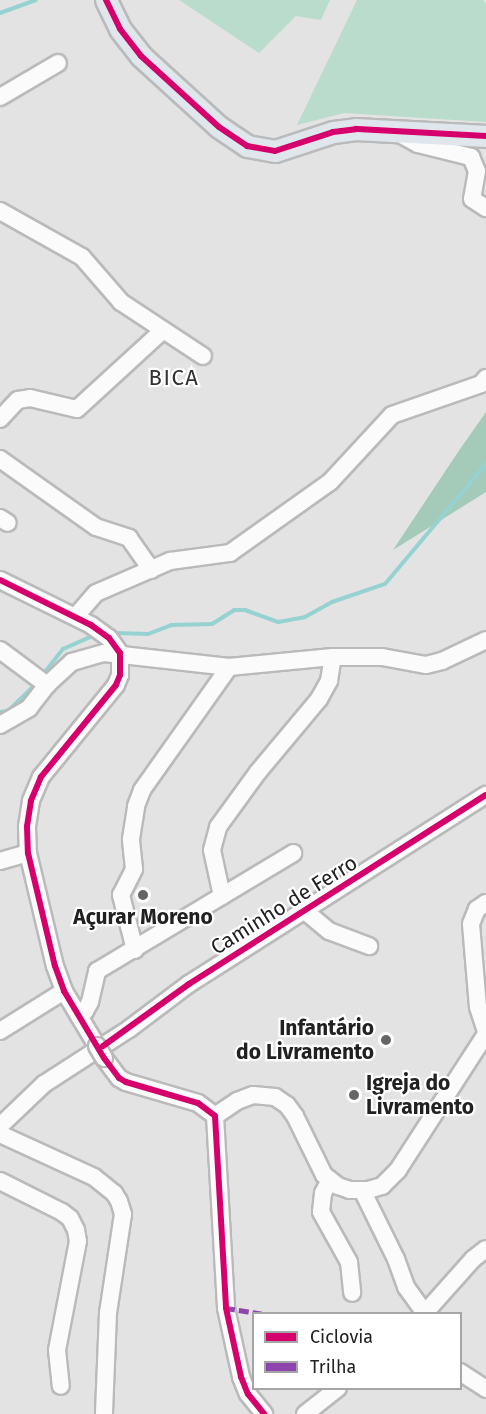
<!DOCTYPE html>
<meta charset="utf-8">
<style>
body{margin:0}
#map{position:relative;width:486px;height:1414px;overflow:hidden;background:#e3e3e3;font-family:"Fira Sans",sans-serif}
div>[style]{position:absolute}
.green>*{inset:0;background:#b9dccc}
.forest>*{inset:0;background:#a4cab9}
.stream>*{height:4px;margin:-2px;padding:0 2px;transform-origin:2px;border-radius:2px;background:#95d2d1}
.roads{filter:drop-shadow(2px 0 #bababb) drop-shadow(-2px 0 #bababb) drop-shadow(0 2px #bababb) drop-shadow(0 -2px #bababb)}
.minor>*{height:16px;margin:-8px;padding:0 8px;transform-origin:8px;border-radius:8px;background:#fbfbfb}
.major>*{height:21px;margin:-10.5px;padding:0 10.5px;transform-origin:10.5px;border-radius:10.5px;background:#dfe6ec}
.bridges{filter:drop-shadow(2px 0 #bababb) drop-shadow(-2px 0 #bababb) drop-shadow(0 2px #bababb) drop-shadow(0 -2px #bababb)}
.minor-bridge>*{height:16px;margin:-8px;padding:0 8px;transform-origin:8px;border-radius:8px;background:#fbfbfb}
.quiet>*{height:4.5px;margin-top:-2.25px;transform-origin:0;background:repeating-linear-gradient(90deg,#8e44ad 0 9px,transparent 0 13.5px)}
.cycleway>*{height:6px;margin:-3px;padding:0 3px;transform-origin:3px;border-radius:3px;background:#d6006c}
.dots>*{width:16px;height:16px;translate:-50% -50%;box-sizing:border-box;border:3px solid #fff;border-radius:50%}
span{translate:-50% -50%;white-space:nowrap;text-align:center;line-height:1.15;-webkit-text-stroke:4.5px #fff;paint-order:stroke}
.street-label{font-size:21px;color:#212121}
.poi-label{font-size:21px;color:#212121;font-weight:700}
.right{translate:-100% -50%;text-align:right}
.left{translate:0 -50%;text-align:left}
.neighbourhood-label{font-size:22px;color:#323233;letter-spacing:1.5px}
.legend{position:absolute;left:252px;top:1312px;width:210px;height:78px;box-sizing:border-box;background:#fff;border:2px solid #a6a6a6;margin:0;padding:8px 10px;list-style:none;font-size:18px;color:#212121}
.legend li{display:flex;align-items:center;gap:12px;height:30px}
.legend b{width:30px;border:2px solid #a6a6a6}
</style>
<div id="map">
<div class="green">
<div style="clip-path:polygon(179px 0,330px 0,321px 20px,296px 16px,259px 53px)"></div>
<div style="clip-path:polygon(357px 0,483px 0,486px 3px,486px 122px,344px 113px,297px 125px)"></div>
</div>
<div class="forest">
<div style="clip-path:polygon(486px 412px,486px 492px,393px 550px,458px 452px)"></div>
</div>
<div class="stream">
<div style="left:0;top:13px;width:38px;rotate:-20deg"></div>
<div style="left:116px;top:633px;width:32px;rotate:2deg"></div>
<div style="left:148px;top:634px;width:25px;rotate:-21deg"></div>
<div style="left:171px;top:625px;width:41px;rotate:-1.4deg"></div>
<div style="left:212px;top:624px;width:26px;rotate:-32deg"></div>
<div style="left:234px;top:610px;width:11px"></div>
<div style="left:245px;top:610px;width:35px;rotate:20deg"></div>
<div style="left:278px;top:622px;width:27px;rotate:-10deg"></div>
<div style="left:305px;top:617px;width:31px;rotate:-29deg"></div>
<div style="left:332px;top:602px;width:56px;rotate:-18.8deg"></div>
<div style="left:385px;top:584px;width:157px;rotate:-49.9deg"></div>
<div style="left:41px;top:677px;width:36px;rotate:-52deg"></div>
<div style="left:63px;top:649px;width:30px;rotate:-24deg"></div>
<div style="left:0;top:712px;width:8px;rotate:-7deg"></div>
<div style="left:8px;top:711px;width:40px;rotate:-44deg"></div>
</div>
<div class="roads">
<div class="minor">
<div style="left:0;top:97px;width:67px;rotate:-30.4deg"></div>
<div style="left:396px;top:132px;width:25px;rotate:29deg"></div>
<div style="left:418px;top:144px;width:55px;rotate:13.8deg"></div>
<div style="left:471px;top:157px;width:15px;rotate:67deg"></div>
<div style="left:477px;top:171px;width:28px;rotate:100deg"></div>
<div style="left:472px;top:199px;width:17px;rotate:33deg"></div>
<div style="left:0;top:211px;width:94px;rotate:29.3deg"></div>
<div style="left:82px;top:257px;width:60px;rotate:49.1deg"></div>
<div style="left:121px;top:302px;width:98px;rotate:33.4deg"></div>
<div style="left:0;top:419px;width:26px;rotate:-47deg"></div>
<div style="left:18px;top:400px;width:12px;rotate:-9deg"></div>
<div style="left:30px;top:398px;width:48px;rotate:13.2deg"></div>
<div style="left:77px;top:409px;width:115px;rotate:-42.5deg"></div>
<div style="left:0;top:459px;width:118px;rotate:35.3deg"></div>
<div style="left:96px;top:527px;width:35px;rotate:18deg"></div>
<div style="left:129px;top:538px;width:39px;rotate:55deg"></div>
<div style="left:0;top:518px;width:9px;rotate:32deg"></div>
<div style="left:0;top:580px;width:102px;rotate:26.3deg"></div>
<div style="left:91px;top:625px;width:22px;rotate:36deg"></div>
<div style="left:109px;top:638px;width:19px;rotate:54deg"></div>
<div style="left:120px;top:653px;width:22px;rotate:90deg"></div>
<div style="left:120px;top:675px;width:11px;rotate:112deg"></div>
<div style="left:116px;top:685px;width:119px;rotate:129.2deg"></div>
<div style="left:41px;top:777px;width:26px;rotate:113deg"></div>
<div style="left:31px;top:801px;width:26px;rotate:99deg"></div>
<div style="left:27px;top:827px;width:26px;rotate:88deg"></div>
<div style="left:28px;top:853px;width:116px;rotate:76.6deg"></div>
<div style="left:55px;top:966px;width:27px;rotate:70deg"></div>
<div style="left:64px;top:991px;width:64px;rotate:59deg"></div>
<div style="left:76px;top:616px;width:30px;rotate:-49deg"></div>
<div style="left:96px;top:593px;width:81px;rotate:-23.4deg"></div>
<div style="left:170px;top:561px;width:61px;rotate:-7.6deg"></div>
<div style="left:230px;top:553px;width:123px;rotate:-35.4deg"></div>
<div style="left:330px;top:482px;width:91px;rotate:-47.2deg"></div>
<div style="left:392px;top:415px;width:94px;rotate:-19.2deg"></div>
<div style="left:481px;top:384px;width:8px;rotate:-50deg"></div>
<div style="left:0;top:650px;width:59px;rotate:36.7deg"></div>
<div style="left:0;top:725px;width:34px;rotate:-30deg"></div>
<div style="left:29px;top:708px;width:29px;rotate:-52deg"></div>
<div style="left:47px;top:685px;width:34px;rotate:-43deg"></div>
<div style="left:72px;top:662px;width:33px;rotate:-16deg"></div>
<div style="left:104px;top:653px;width:126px;rotate:6.4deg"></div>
<div style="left:229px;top:667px;width:104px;rotate:-5.5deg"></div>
<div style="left:333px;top:657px;width:49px"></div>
<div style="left:382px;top:657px;width:45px;rotate:10.3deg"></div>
<div style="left:426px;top:665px;width:16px;rotate:-14deg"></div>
<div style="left:442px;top:661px;width:49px;rotate:-25.5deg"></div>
<div style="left:0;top:861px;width:29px;rotate:-16deg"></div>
<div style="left:222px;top:896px;width:47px;rotate:-102.3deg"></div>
<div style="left:212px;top:850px;width:24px;rotate:-75deg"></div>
<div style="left:218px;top:827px;width:68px;rotate:-54deg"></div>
<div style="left:258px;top:772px;width:95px;rotate:-50.1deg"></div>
<div style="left:319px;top:699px;width:21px;rotate:-61deg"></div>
<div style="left:329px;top:681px;width:24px;rotate:-81deg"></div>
<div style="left:486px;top:903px;width:11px;rotate:146deg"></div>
<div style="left:477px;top:909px;width:16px;rotate:112deg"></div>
<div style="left:471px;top:924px;width:83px;rotate:85.2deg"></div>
<div style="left:478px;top:1007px;width:25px;rotate:72deg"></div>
<div style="left:305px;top:911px;width:31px;rotate:40deg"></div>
<div style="left:329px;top:931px;width:43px;rotate:20.6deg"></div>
<div style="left:135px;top:950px;width:57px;rotate:-104.3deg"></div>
<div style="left:121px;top:895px;width:29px;rotate:-63deg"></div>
<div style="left:134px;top:869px;width:30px;rotate:-96deg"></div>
<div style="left:131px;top:839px;width:33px;rotate:-81deg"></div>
<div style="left:136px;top:806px;width:17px;rotate:-69deg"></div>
<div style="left:142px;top:790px;width:151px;rotate:-54.7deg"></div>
<div style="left:79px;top:1016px;width:8px;rotate:-40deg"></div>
<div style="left:85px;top:1011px;width:10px;rotate:-61deg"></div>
<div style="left:90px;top:1002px;width:32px;rotate:-77deg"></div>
<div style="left:97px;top:971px;width:229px;rotate:-31deg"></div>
<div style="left:0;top:1031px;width:75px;rotate:-32deg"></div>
<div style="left:104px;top:1058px;width:25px;rotate:53deg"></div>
<div style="left:119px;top:1078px;width:8px;rotate:30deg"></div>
<div style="left:126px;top:1082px;width:75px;rotate:16.3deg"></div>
<div style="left:198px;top:1103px;width:21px;rotate:37deg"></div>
<div style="left:215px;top:1116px;width:192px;rotate:86.7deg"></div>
<div style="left:226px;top:1308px;width:71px;rotate:77.7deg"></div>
<div style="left:241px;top:1377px;width:18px;rotate:68deg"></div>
<div style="left:248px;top:1394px;width:26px;rotate:51deg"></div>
<div style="left:215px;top:1116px;width:27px;rotate:-34deg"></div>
<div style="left:237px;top:1101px;width:17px;rotate:-21deg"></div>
<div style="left:253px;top:1095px;width:22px;rotate:5deg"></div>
<div style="left:275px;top:1097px;width:14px;rotate:34deg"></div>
<div style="left:287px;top:1105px;width:14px;rotate:54deg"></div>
<div style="left:295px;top:1116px;width:66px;rotate:63.8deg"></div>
<div style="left:324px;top:1175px;width:18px;rotate:38deg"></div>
<div style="left:338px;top:1186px;width:13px;rotate:18deg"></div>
<div style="left:350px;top:1190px;width:18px"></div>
<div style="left:368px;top:1190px;width:15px;rotate:-16deg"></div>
<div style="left:382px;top:1186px;width:23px;rotate:-45deg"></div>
<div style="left:398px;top:1170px;width:162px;rotate:-57.1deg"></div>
<div style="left:0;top:1126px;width:61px;rotate:-43.7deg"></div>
<div style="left:44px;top:1084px;width:101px;rotate:-32.9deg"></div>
<div style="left:129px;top:1029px;width:75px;rotate:-36.9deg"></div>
<div style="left:189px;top:984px;width:352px;rotate:-32.5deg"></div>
<div style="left:0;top:1134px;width:103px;rotate:24.6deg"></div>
<div style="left:94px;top:1177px;width:26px;rotate:39deg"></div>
<div style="left:114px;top:1193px;width:9px;rotate:58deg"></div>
<div style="left:119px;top:1201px;width:14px;rotate:73deg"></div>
<div style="left:123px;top:1214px;width:100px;rotate:98.6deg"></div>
<div style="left:108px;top:1313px;width:101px;rotate:92.3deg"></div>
<div style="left:330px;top:1180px;width:15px;rotate:118deg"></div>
<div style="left:323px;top:1193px;width:19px;rotate:96deg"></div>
<div style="left:321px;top:1212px;width:57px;rotate:60.8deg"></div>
<div style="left:349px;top:1262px;width:31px;rotate:84deg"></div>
<div style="left:0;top:1181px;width:69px;rotate:26.6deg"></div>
<div style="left:62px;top:1212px;width:10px;rotate:37deg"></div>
<div style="left:70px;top:1218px;width:13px;rotate:63deg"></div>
<div style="left:76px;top:1230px;width:11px;rotate:80deg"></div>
<div style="left:78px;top:1241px;width:111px;rotate:100.9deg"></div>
<div style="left:57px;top:1350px;width:36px;rotate:84deg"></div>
<div style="left:362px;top:1190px;width:77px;rotate:63.8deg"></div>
<div style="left:396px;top:1259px;width:30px;rotate:70deg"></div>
<div style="left:406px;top:1287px;width:32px;rotate:54deg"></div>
<div style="left:424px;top:1314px;width:74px;rotate:-48.3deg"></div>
<div style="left:473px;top:1259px;width:16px;rotate:-38deg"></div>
<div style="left:460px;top:1372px;width:31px;rotate:33deg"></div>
<div style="left:305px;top:1414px;width:42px;rotate:-38.2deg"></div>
</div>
<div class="major">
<div style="left:106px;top:0;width:32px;rotate:64deg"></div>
<div style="left:120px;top:29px;width:34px;rotate:52deg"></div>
<div style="left:141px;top:56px;width:105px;rotate:42.3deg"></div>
<div style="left:219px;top:127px;width:34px;rotate:34deg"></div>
<div style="left:247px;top:146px;width:28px;rotate:10deg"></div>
<div style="left:275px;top:151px;width:61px;rotate:-18.1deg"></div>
<div style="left:333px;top:132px;width:23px;rotate:-7deg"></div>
<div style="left:356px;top:129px;width:130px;rotate:3.1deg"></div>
</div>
</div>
<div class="bridges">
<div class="minor-bridge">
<div style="left:97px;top:1046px;width:14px;rotate:60deg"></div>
</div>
</div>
<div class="quiet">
<div style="left:226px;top:1308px;width:37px;rotate:9deg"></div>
</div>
<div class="cycleway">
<div style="left:106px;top:0;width:32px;rotate:64deg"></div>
<div style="left:120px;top:29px;width:34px;rotate:52deg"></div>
<div style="left:141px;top:56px;width:105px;rotate:42.3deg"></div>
<div style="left:219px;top:127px;width:34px;rotate:34deg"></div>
<div style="left:247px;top:146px;width:28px;rotate:10deg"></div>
<div style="left:275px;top:151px;width:61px;rotate:-18.1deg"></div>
<div style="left:333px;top:132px;width:23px;rotate:-7deg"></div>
<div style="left:356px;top:129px;width:130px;rotate:3.1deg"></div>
<div style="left:0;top:580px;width:102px;rotate:26.3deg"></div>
<div style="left:91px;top:625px;width:22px;rotate:36deg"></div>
<div style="left:109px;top:638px;width:19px;rotate:54deg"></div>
<div style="left:120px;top:653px;width:22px;rotate:90deg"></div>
<div style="left:120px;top:675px;width:11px;rotate:112deg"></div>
<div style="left:116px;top:685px;width:119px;rotate:129.2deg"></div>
<div style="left:41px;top:777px;width:26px;rotate:113deg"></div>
<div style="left:31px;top:801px;width:26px;rotate:99deg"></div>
<div style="left:27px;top:827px;width:26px;rotate:88deg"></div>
<div style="left:28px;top:853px;width:116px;rotate:76.6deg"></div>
<div style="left:55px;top:966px;width:27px;rotate:70deg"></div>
<div style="left:64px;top:991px;width:78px;rotate:59.2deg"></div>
<div style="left:104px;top:1058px;width:25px;rotate:53deg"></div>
<div style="left:119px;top:1078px;width:8px;rotate:30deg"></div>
<div style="left:126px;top:1082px;width:75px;rotate:16.3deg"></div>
<div style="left:198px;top:1103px;width:21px;rotate:37deg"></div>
<div style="left:215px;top:1116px;width:192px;rotate:86.7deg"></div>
<div style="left:226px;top:1308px;width:71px;rotate:77.7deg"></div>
<div style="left:241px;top:1377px;width:18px;rotate:68deg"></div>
<div style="left:248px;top:1394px;width:26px;rotate:51deg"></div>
<div style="left:103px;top:1046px;width:106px;rotate:-35.8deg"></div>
<div style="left:189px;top:984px;width:352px;rotate:-32.5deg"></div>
</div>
<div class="dots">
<div style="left:143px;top:895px;background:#656565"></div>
<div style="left:386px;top:1040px;background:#656565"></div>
<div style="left:354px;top:1095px;background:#656565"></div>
</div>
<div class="street-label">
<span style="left:284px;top:905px;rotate:-32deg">Caminho de Ferro</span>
</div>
<div class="poi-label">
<span style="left:143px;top:917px">Açurar Moreno</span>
<span class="right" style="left:374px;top:1040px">Infantário<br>do Livramento</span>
<span class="left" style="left:366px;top:1095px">Igreja do<br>Livramento</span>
</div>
<div class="neighbourhood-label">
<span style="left:174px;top:378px">BICA</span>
</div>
<ul class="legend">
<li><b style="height:8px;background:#d6006c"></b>Ciclovia</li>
<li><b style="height:8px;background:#8e44ad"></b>Trilha</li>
</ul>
</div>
